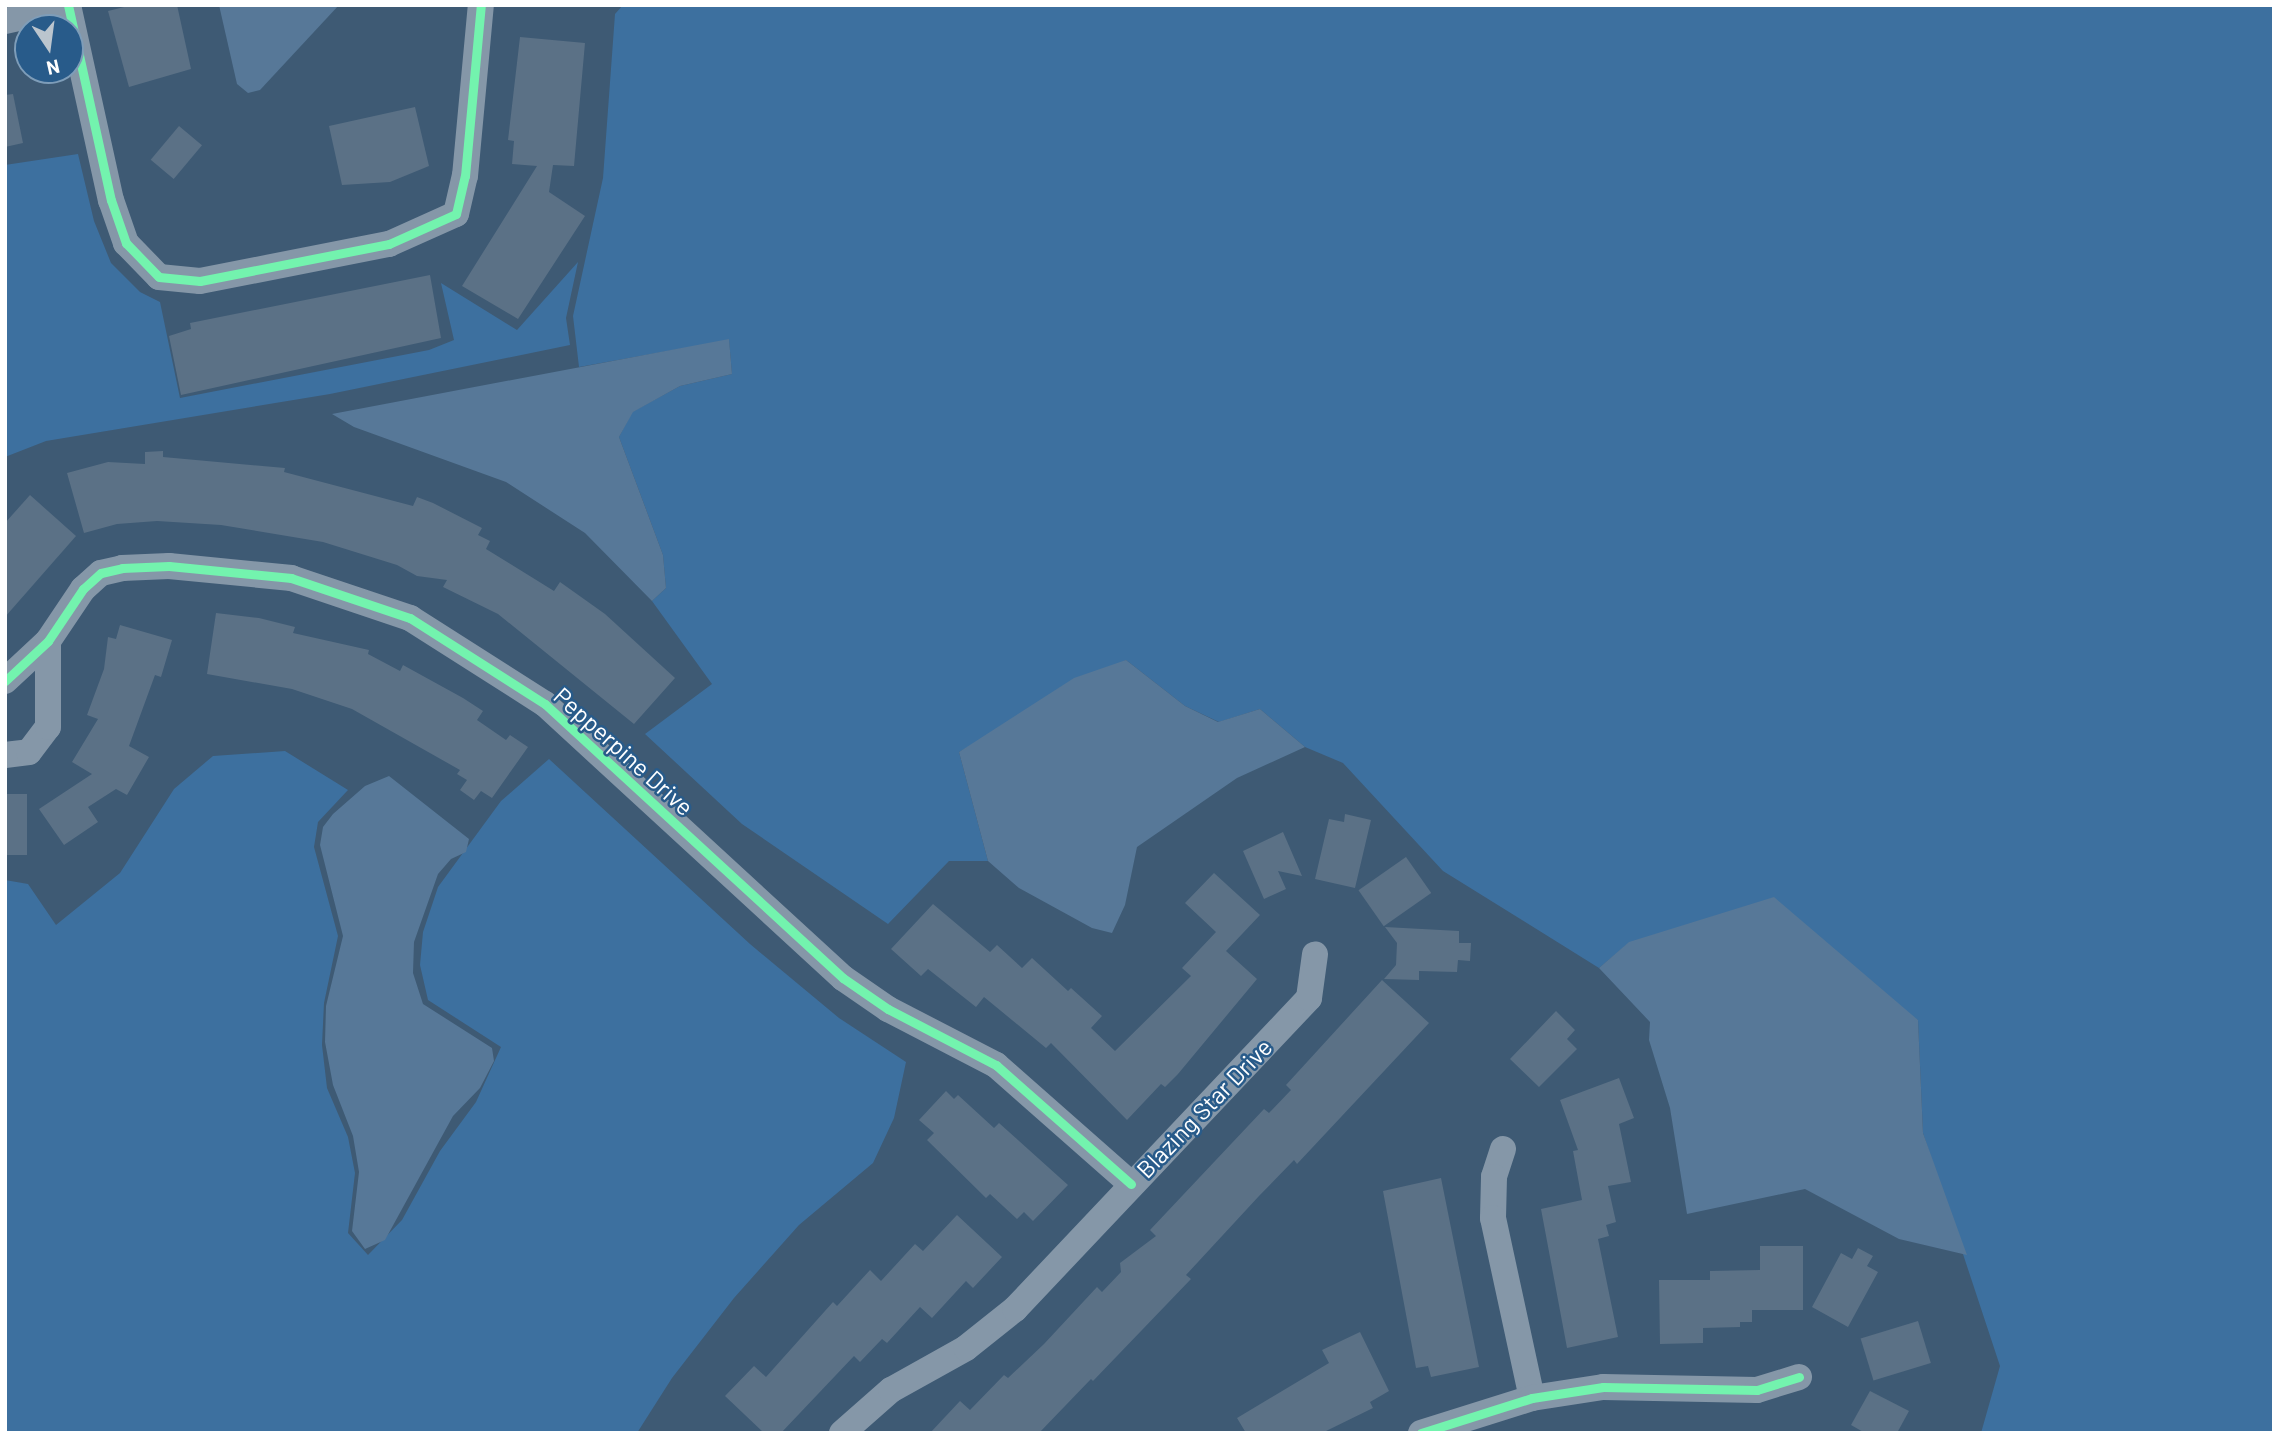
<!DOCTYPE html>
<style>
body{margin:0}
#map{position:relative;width:2279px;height:1438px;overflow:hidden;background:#3e5a74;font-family:Barlow,sans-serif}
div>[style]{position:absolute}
.green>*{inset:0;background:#3d709f}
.water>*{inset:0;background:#577898}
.building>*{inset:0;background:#5b7186;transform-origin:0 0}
.minor>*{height:26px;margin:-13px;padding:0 13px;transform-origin:13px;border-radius:13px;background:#8597a8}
.cycleway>*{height:9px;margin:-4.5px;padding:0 4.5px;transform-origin:4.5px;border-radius:4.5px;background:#73f3ae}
span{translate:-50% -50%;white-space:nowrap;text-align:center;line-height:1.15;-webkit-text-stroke:5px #285b8a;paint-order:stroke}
.street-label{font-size:24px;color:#fff}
.frame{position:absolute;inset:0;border:7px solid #fff;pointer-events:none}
.north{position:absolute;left:14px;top:14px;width:70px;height:70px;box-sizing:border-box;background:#285b8a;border:2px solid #7e9db9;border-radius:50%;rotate:167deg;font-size:19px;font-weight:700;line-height:28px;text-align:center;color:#fff}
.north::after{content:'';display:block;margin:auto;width:24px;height:32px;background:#bbc5ce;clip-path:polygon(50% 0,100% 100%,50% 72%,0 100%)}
</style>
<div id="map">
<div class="green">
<div style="clip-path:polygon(623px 5px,2274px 5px,2274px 1433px,1981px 1433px,2000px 1366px,1923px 1133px,1918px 1020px,1630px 942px,1599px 968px,1443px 871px,1343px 763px,1305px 747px,1260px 709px,1219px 722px,1185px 706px,1126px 660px,959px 752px,988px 861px,949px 861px,888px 924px,742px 824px,645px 734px,712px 684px,652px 601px,666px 588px,663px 555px,619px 437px,632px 412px,680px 386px,732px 374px,729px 340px,579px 367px,573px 316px,603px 178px,615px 14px)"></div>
<div style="clip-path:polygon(78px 154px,94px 221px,111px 263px,140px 292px,160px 302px,180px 398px,429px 350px,454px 340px,441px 283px,517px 330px,578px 262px,566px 318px,570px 345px,330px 394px,46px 441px,5px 457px,5px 165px)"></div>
<div style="clip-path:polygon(285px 751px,348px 790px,318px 822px,314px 847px,338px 936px,324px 1003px,322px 1045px,327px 1088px,348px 1137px,355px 1173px,348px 1233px,368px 1255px,402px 1220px,440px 1151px,476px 1102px,501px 1047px,428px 1000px,420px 965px,423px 932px,438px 887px,501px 801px,549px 759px,750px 944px,839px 1018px,906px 1062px,894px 1118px,873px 1163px,799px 1225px,734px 1298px,672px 1378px,637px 1433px,5px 1433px,5px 880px,28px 884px,56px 925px,120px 873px,174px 789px,213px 756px)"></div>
</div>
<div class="water">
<div style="clip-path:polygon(219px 5px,339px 5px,260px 90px,248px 93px,237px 84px)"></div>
<div style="clip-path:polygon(729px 339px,732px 374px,680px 386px,633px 412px,619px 437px,663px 555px,666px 588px,652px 601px,585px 533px,506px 482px,354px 427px,332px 414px)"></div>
<div style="clip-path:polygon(1126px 660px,1185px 706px,1218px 722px,1260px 709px,1305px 747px,1237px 778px,1137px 847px,1125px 905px,1112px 933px,1092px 928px,1019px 888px,988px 861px,959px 752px,1074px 678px)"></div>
<div style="clip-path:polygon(389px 776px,469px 839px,466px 852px,451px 859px,438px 874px,414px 942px,413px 973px,423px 1004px,492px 1048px,494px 1061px,480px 1088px,453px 1116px,385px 1240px,365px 1249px,352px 1231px,359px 1172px,353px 1136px,333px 1085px,325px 1042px,326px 1006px,343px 936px,320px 845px,323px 827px,333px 814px,365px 786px)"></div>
<div style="clip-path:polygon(1774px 897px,1918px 1020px,1923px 1133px,1967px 1255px,1899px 1239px,1805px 1189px,1687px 1214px,1670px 1108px,1649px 1040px,1650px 1022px,1599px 968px,1629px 942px)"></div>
</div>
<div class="building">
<div style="clip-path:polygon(132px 5px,177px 5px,191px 69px,129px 87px,108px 11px)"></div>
<div style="clip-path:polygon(520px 37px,585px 43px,574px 166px,553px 165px,549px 192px,585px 216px,518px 319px,462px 286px,537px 166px,512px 164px,514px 141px,508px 140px)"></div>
<div style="clip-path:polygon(13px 94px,23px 143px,5px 147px,5px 95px)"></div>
<div style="clip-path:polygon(415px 107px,429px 166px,390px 182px,342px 185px,329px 126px)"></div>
<div style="left:179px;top:126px;width:30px;height:44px;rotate:40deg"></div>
<div style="clip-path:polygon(430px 275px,441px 338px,181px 395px,169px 336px,191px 329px,190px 323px)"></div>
<div style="clip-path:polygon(163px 451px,163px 457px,285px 468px,284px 472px,413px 506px,417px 497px,433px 503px,482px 528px,478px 535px,490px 541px,486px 549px,554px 591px,560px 582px,605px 614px,675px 678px,634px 724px,498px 614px,443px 587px,447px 580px,417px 576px,397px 565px,323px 542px,221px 525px,157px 521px,117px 524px,84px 533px,67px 473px,108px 462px,145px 464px,145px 452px)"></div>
<div style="clip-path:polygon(30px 495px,76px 536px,5px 617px,5px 523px)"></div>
<div style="clip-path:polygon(216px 613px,259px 618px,295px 627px,293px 633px,369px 650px,368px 654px,400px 671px,403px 665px,463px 698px,483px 711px,477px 720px,506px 740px,510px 735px,528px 747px,492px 798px,481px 791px,474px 800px,460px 790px,467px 780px,457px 774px,460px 770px,352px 709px,292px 689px,207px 674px)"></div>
<div style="clip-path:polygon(120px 625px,172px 640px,161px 677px,155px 675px,129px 746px,149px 757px,127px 795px,116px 789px,88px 807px,98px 822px,64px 845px,39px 809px,92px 774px,72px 762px,98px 719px,87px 715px,104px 669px,108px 637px,116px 639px)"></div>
<div style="left:5px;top:794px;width:22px;height:61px"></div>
<div style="clip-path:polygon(1345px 814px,1371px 820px,1355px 888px,1315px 879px,1329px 819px,1344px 822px)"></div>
<div style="clip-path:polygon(1283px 832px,1302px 876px,1278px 871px,1286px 889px,1264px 899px,1243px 851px)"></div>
<div style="left:1406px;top:857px;width:44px;height:58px;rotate:55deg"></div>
<div style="clip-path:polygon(1214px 873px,1260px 915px,1226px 951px,1257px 979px,1178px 1074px,1165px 1087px,1161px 1084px,1127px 1120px,1051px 1043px,1046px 1048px,984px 997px,976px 1007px,928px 969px,921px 976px,891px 949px,933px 904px,990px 952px,997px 945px,1022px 968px,1032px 958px,1068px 991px,1071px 988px,1102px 1016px,1091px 1028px,1115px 1051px,1191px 976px,1182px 968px,1216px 932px,1185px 903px)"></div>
<div style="clip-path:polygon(1385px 927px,1459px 931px,1459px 943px,1471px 943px,1470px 961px,1458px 960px,1457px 972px,1419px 971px,1419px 980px,1384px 979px,1396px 965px,1397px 943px)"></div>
<div style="clip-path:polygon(1382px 980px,1429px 1023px,1297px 1164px,1294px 1160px,1259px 1196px,1186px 1275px,1191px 1279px,1093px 1381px,1091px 1379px,1039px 1433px,930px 1433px,960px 1401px,970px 1410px,1004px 1375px,1008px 1378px,1044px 1344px,1097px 1287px,1102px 1292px,1121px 1272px,1120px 1263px,1156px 1236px,1150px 1230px,1264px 1109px,1269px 1113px,1291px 1090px,1286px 1085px)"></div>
<div style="clip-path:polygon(1556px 1011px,1575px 1030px,1567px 1039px,1577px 1049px,1539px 1087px,1510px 1059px)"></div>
<div style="clip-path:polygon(1619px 1078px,1634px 1118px,1619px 1124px,1631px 1182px,1608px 1186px,1616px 1222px,1606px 1225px,1609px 1236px,1598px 1239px,1618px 1337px,1567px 1348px,1541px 1209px,1582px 1200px,1573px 1151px,1578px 1150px,1560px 1100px)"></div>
<div style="clip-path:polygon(946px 1091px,954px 1099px,958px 1095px,994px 1128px,999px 1123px,1068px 1185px,1033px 1221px,1024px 1212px,1017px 1219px,990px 1194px,986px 1198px,927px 1140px,934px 1133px,919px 1120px)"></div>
<div style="clip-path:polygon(1441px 1178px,1479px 1367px,1431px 1377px,1428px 1366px,1416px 1368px,1383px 1191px)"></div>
<div style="clip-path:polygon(957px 1215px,1002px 1257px,973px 1288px,966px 1281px,932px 1318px,920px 1307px,887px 1343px,882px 1339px,860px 1362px,854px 1356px,781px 1433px,764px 1433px,725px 1396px,754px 1366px,766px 1377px,833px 1302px,837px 1306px,870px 1270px,881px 1281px,915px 1244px,923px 1251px)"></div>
<div style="clip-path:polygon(1760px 1246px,1803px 1246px,1803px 1310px,1752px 1310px,1752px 1322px,1740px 1322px,1740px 1327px,1703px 1328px,1703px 1343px,1660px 1344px,1659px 1280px,1710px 1280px,1710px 1271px,1760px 1270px)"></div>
<div style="clip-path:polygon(1858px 1248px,1873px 1256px,1867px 1266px,1878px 1272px,1848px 1327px,1812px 1307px,1841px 1253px,1852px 1259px)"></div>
<div style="left:1918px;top:1321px;width:44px;height:60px;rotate:73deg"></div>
<div style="clip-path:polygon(1360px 1332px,1389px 1391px,1370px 1402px,1373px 1408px,1322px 1433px,1246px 1433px,1237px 1418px,1329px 1363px,1322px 1350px)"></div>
<div style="clip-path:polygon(1870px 1391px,1909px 1411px,1897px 1433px,1865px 1433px,1851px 1425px)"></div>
</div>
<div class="minor">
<div style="left:68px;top:5px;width:200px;rotate:77.6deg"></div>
<div style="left:111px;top:200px;width:46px;rotate:70.8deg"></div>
<div style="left:126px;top:243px;width:47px;rotate:45.9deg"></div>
<div style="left:159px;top:277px;width:41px;rotate:5.6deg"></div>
<div style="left:200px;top:281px;width:193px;rotate:-11.1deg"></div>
<div style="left:389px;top:244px;width:73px;rotate:-24.1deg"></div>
<div style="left:456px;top:214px;width:39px;rotate:-77deg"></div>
<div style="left:465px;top:176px;width:172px;rotate:-84.7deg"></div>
<div style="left:5px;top:21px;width:65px;rotate:-12.5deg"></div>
<div style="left:5px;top:681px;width:59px;rotate:-42.9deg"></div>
<div style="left:48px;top:641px;width:63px;rotate:-56.1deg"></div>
<div style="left:83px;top:589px;width:24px;rotate:-42deg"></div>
<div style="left:101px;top:573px;width:22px;rotate:-13deg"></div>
<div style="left:122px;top:568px;width:47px;rotate:-2.4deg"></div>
<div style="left:169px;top:566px;width:123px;rotate:5.6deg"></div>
<div style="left:291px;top:578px;width:126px;rotate:18.6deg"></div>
<div style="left:410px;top:618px;width:160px;rotate:32.5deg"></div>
<div style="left:545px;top:704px;width:405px;rotate:42.6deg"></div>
<div style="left:843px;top:978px;width:55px;rotate:34.6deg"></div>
<div style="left:888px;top:1009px;width:122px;rotate:27.4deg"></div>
<div style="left:996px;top:1065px;width:180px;rotate:41.4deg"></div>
<div style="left:5px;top:755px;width:24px;rotate:-7deg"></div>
<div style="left:29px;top:752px;width:31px;rotate:-53deg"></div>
<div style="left:48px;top:727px;width:86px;rotate:-90deg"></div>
<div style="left:1503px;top:1149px;width:29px;rotate:108deg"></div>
<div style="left:1494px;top:1177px;width:41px;rotate:91.4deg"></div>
<div style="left:1493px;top:1218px;width:184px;rotate:77.8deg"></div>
<div style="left:842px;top:1433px;width:65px;rotate:-41.3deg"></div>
<div style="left:891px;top:1390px;width:86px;rotate:-29.2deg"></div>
<div style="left:966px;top:1348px;width:63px;rotate:-38.5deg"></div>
<div style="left:1015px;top:1309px;width:428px;rotate:-46.6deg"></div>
<div style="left:1309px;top:998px;width:44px;rotate:-82.2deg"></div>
<div style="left:1421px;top:1433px;width:116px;rotate:-17.5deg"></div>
<div style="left:1532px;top:1398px;width:72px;rotate:-8.8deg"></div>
<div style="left:1603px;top:1387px;width:154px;rotate:1.1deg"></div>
<div style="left:1757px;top:1390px;width:44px;rotate:-17.2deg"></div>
</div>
<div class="cycleway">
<div style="left:68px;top:5px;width:200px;rotate:77.6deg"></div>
<div style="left:111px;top:200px;width:46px;rotate:70.8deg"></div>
<div style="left:126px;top:243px;width:47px;rotate:45.9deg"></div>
<div style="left:159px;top:277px;width:41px;rotate:5.6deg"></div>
<div style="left:200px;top:281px;width:193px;rotate:-11.1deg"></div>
<div style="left:389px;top:244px;width:73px;rotate:-24.1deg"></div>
<div style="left:456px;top:214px;width:39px;rotate:-77deg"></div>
<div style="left:465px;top:176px;width:172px;rotate:-84.7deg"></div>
<div style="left:5px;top:681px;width:59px;rotate:-42.9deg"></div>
<div style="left:48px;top:641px;width:63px;rotate:-56.1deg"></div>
<div style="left:83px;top:589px;width:24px;rotate:-42deg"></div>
<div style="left:101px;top:573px;width:22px;rotate:-13deg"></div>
<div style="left:122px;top:568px;width:47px;rotate:-2.4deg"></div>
<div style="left:169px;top:566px;width:123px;rotate:5.6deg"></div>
<div style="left:291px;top:578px;width:126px;rotate:18.6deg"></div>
<div style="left:410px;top:618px;width:160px;rotate:32.5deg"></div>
<div style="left:545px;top:704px;width:405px;rotate:42.6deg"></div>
<div style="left:843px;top:978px;width:55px;rotate:34.6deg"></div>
<div style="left:888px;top:1009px;width:122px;rotate:27.4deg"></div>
<div style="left:996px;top:1065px;width:180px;rotate:41.4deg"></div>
<div style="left:1421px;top:1433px;width:116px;rotate:-17.5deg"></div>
<div style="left:1532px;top:1398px;width:72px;rotate:-8.8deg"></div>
<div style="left:1603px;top:1387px;width:154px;rotate:1.1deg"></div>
<div style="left:1757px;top:1390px;width:44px;rotate:-17.2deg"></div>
</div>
<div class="street-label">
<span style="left:624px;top:751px;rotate:42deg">Pepperpine Drive</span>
<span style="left:1204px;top:1108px;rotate:-46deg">Blazing Star Drive</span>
</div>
<div class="frame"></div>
<div class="north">N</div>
</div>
